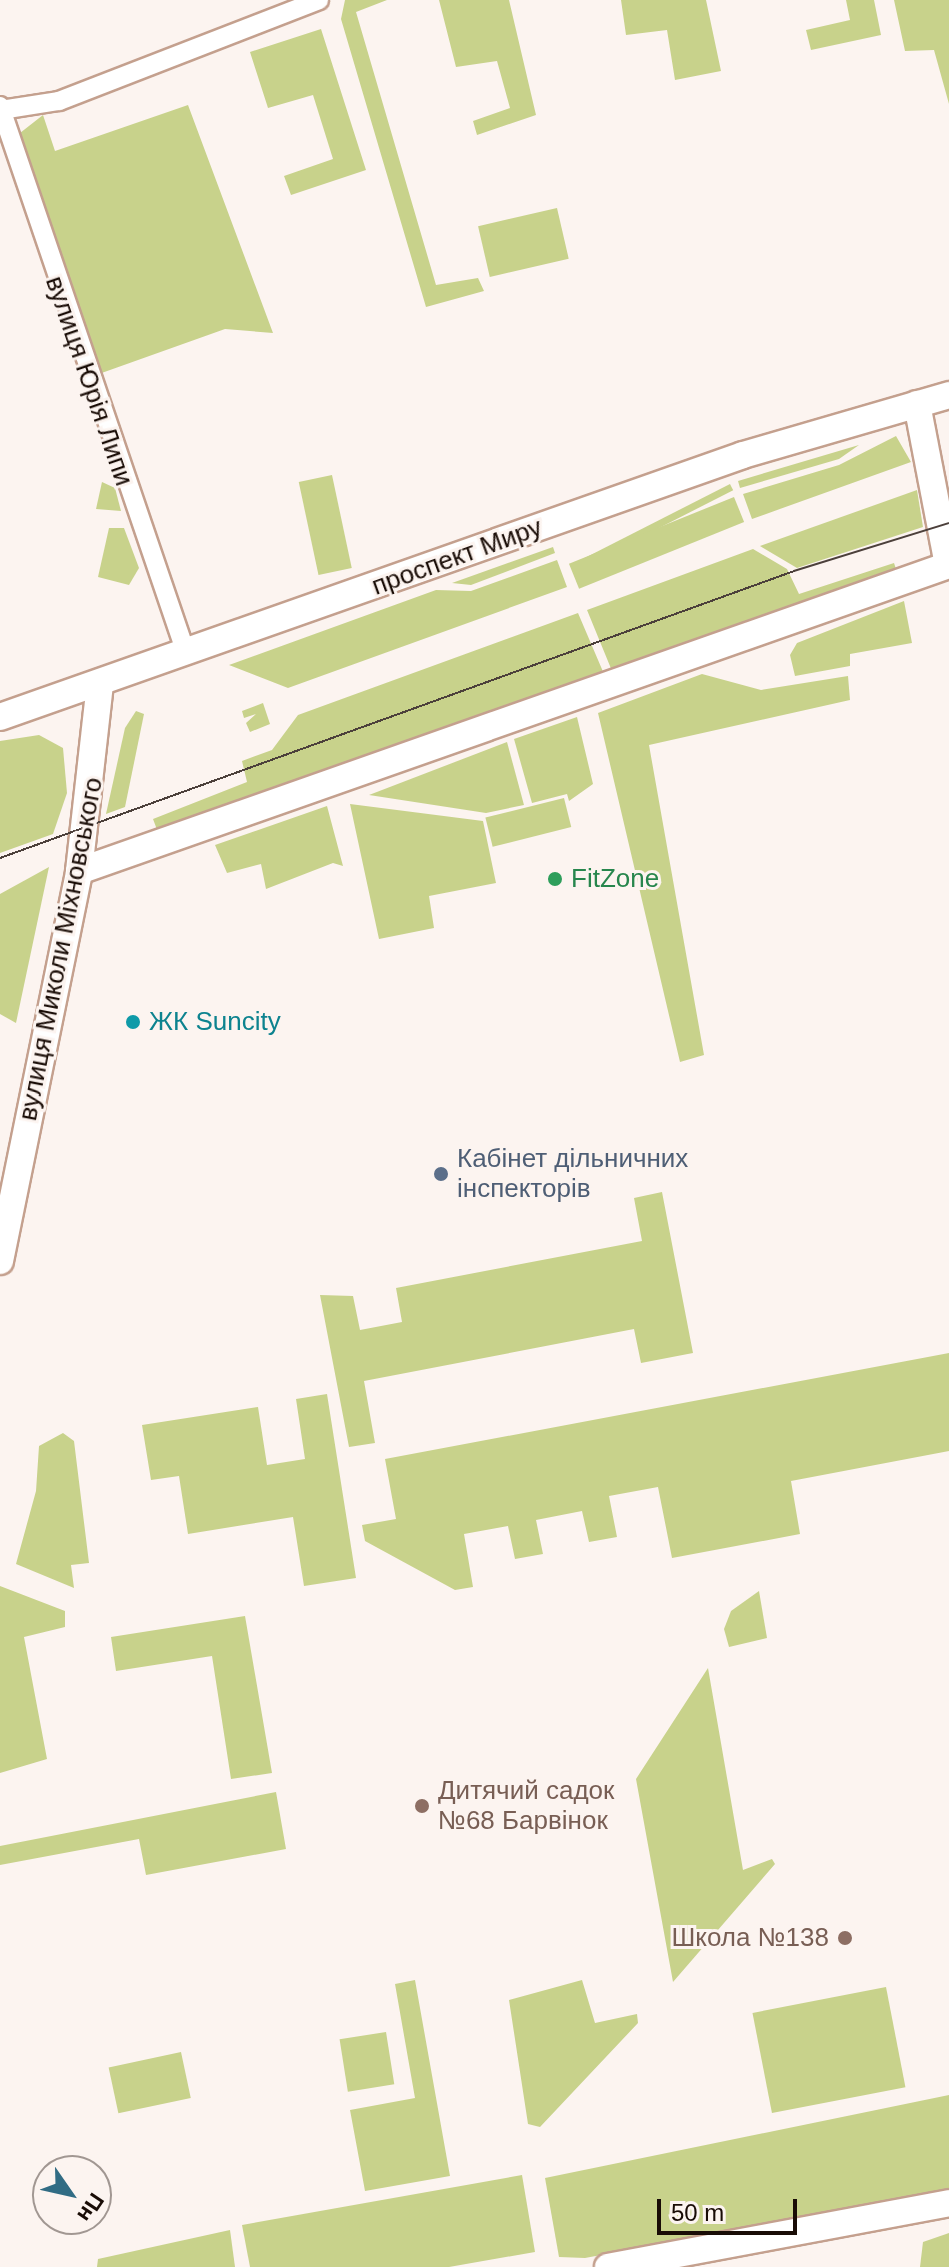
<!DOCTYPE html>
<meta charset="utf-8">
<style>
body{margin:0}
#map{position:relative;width:949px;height:2267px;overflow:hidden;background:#fcf4f0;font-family:Helvetica,sans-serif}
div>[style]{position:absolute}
.green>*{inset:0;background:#c8d28b;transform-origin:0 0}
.roads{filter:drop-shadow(2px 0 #c4a08e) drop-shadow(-2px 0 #c4a08e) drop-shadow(0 2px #c4a08e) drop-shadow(0 -2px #c4a08e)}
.street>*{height:18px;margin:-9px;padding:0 9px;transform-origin:9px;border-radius:9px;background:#fff}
.secondary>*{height:26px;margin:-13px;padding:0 13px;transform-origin:13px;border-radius:13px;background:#fff}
.tram>*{height:2px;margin:-1px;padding:0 1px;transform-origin:1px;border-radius:1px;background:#4c403b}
.dots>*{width:22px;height:22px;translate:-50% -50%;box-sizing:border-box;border:4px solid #fcf4f0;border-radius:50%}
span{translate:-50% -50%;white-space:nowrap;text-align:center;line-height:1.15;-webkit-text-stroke:6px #fcf4f0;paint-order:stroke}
.street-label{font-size:26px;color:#190c06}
.leisure-label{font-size:26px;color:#27864d}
.left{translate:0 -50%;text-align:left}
.culture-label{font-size:26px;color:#0d838f}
.service-label{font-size:26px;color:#4e5e75}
.education-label{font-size:26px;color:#785e54}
.right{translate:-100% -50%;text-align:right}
.north{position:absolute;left:32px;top:2155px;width:80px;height:80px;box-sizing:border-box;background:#fcf4f0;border:2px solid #a19792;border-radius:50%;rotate:124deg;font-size:22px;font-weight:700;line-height:32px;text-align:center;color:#190c06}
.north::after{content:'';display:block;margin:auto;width:28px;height:36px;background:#316c84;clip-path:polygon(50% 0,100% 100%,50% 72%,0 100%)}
.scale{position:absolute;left:657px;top:2199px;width:140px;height:36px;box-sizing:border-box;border:4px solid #190c06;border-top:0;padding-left:10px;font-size:24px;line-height:28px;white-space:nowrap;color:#190c06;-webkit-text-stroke:6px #fcf4f0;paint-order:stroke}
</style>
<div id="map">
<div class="green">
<div style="clip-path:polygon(345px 0,387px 0,356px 12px,436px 285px,478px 278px,484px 291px,426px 307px,341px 19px)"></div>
<div style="clip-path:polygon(439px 0,509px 0,536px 115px,477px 135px,473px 121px,510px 108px,497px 61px,456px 67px)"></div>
<div style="clip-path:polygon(621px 0,706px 0,721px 71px,675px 80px,667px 30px,626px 35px)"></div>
<div style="clip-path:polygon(846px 0,874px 0,881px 35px,811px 50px,806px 30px,850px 20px)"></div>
<div style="clip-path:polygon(894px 0,949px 0,949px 104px,934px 50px,905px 51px)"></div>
<div style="clip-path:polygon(321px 29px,366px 170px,291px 195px,284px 176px,333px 159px,313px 95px,268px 108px,250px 52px)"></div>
<div style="clip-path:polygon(188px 105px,273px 333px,225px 329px,96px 375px,20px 133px,43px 115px,55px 151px)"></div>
<div style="left:557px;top:208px;width:52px;height:81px;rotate:77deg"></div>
<div style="clip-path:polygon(896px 436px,911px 462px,752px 519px,743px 494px,839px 465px)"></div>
<div style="clip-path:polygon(859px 445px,839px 459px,740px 488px,738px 481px)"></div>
<div style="left:332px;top:475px;width:95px;height:34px;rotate:78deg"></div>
<div style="clip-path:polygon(102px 482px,115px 488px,121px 511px,96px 509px)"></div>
<div style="left:730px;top:484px;width:7px;height:178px;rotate:63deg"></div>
<div style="clip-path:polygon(917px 490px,923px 527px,797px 568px,760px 546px)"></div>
<div style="left:734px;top:497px;width:27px;height:178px;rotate:68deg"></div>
<div style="clip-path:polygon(109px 528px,124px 528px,139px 568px,129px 585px,98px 577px)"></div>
<div style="clip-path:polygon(553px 547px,555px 553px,471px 585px,452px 583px)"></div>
<div style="clip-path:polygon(753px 549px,787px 569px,799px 594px,894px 563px,896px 569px,612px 671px,587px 610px)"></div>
<div style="clip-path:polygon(557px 560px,567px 587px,288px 688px,229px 665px,436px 590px,471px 591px)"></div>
<div style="clip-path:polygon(904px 601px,912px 643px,850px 654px,850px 666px,795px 676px,790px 655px,797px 643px)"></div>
<div style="clip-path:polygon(578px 613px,604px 674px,159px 835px,153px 819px,247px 782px,242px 761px,272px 750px,298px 715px)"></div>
<div style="clip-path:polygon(702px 674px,761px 690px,848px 676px,850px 700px,649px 745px,704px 1055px,680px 1062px,598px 713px)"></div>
<div style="clip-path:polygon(263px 703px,270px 724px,250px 732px,246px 723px,256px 714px,244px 718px,242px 711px)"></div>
<div style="clip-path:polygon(136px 711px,144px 714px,125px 807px,106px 814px,125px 728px)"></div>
<div style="clip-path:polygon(577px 717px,593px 784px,569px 801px,567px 794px,532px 803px,514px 739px)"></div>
<div style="clip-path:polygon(39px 735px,63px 748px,67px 793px,53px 834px,0 853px,0 741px)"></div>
<div style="clip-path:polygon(507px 742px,524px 805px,486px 813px,369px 795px)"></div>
<div style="left:564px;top:798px;width:30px;height:81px;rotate:76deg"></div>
<div style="clip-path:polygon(350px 804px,483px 821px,496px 883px,429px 896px,434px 928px,379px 939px)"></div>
<div style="clip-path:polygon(327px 806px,343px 866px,333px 863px,266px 889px,261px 864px,227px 873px,215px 845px)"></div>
<div style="clip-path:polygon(49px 867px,16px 1023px,0 1014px,0 894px)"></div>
<div style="clip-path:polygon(662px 1192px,693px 1353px,641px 1363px,634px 1329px,364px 1381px,375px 1443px,349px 1447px,320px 1295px,353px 1296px,360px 1330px,402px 1322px,396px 1288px,642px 1241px,634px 1198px)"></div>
<div style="clip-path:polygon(949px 1353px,949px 1451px,791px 1481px,800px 1534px,672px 1558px,658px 1487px,609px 1496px,617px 1537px,589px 1542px,582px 1511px,536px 1520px,543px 1554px,515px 1559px,508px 1526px,464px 1534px,473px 1587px,455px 1590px,365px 1541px,362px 1525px,396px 1519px,385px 1459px)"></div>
<div style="clip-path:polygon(327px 1394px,356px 1578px,304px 1586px,293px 1517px,188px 1534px,179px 1476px,151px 1480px,142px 1425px,258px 1407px,267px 1465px,305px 1459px,296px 1399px)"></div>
<div style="clip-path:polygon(63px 1433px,74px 1441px,89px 1563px,71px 1565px,74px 1588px,16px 1564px,36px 1491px,39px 1446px)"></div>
<div style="clip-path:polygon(0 1586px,65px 1611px,65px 1627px,24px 1637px,47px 1759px,0 1773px)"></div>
<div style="clip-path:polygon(759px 1591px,767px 1638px,729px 1647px,724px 1629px,731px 1611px)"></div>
<div style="clip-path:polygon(245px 1616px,272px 1773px,231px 1779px,212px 1656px,116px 1671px,111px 1637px)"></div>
<div style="clip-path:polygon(708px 1668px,743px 1870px,772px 1859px,775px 1864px,673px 1982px,636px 1779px)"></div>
<div style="clip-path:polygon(276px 1792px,286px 1849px,146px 1875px,139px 1839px,0 1865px,0 1846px)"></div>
<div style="clip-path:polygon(415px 1980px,450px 2176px,365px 2191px,350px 2110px,415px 2098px,395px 1984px)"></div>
<div style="clip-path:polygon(582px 1980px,595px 2023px,637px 2014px,638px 2023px,540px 2127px,528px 2124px,509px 2000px)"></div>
<div style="left:886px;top:1987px;width:102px;height:136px;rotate:79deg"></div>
<div style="left:386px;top:2032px;width:53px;height:47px;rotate:81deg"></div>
<div style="left:181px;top:2052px;width:47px;height:74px;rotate:78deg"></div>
<div style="clip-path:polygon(949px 2095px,949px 2190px,585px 2258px,559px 2257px,545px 2178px)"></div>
<div style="clip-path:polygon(522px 2175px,535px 2252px,449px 2267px,250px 2267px,242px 2225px)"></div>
<div style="clip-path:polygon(230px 2230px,235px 2267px,97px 2267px,98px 2259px)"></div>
<div style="clip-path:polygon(949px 2233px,949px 2267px,920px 2267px,923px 2242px)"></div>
</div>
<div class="roads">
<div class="street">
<div style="left:0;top:106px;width:578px;rotate:71.22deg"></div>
<div style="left:1px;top:110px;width:59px;rotate:-8.8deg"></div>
<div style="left:59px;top:101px;width:279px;rotate:-21.2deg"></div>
</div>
<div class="secondary">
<div style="left:917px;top:404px;width:164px;rotate:79.1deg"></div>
<div style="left:0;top:717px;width:788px;rotate:-19.42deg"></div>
<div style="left:743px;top:455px;width:215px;rotate:-16.2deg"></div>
<div style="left:79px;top:871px;width:922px;rotate:-19.38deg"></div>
<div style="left:0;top:1261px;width:398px;rotate:-78.5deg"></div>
<div style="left:79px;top:871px;width:189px;rotate:-83.6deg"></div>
<div style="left:608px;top:2267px;width:347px;rotate:-10.6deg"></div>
</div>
</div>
<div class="tram">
<div style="left:0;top:858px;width:844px;rotate:-19.87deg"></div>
<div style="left:794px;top:571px;width:162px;rotate:-17.2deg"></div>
</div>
<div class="dots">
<div style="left:555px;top:879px;background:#2e9e5b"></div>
<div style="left:133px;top:1022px;background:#0f9aa8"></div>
<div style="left:441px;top:1174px;background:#5c6f8a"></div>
<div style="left:422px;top:1806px;background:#8d6e63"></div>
<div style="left:845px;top:1938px;background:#8d6e63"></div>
</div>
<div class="street-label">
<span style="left:89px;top:381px;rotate:71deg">вулиця Юрія Липи</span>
<span style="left:457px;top:557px;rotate:-20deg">проспект Миру</span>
<span style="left:61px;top:949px;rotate:-79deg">вулиця Миколи Міхновського</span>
</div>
<div class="leisure-label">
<span class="left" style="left:571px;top:879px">FitZone</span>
</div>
<div class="culture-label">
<span class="left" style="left:149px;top:1022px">ЖК Suncity</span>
</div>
<div class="service-label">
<span class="left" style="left:457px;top:1174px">Кабінет дільничних<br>інспекторів</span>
</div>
<div class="education-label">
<span class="left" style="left:438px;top:1806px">Дитячий садок<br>№68 Барвінок</span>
<span class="right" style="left:829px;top:1938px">Школа №138</span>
</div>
<div class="north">Пн</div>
<div class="scale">50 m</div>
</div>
